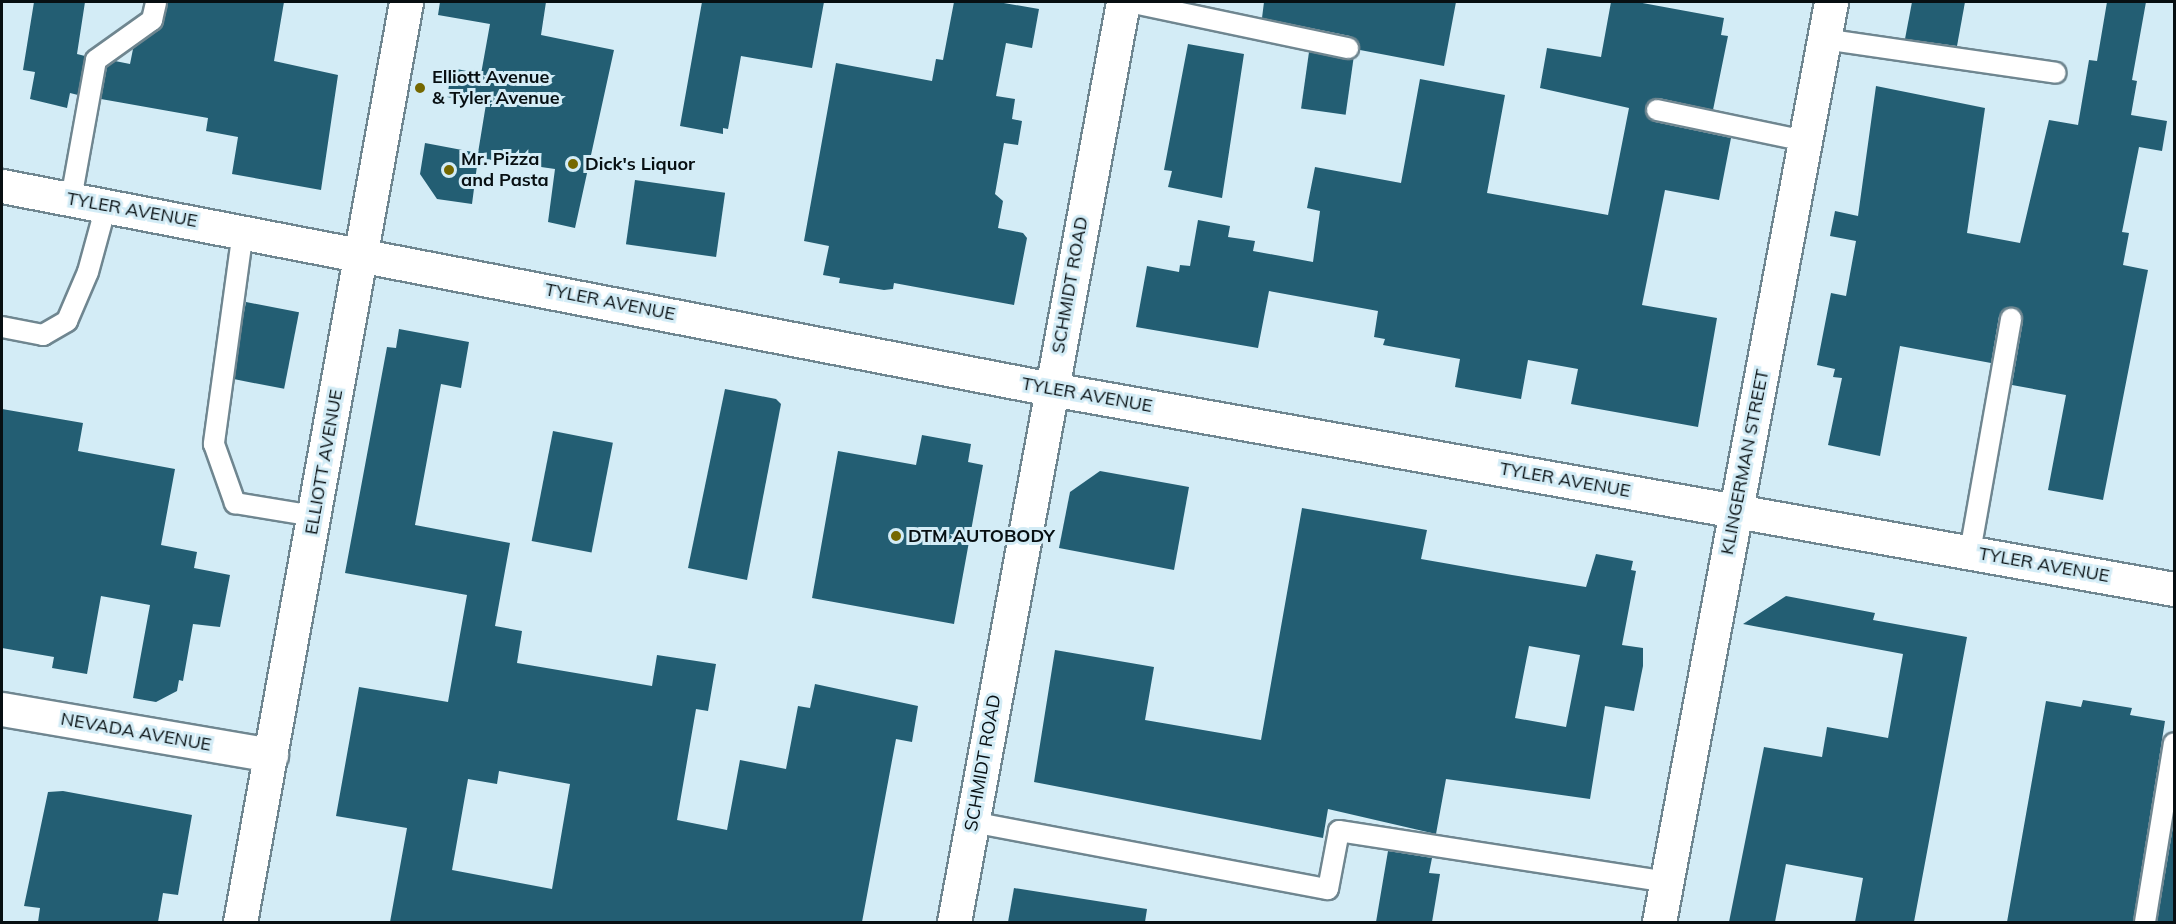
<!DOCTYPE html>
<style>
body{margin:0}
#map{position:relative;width:2176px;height:924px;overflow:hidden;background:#d3ecf6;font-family:Mulish,sans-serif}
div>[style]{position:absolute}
.building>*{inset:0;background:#235e73;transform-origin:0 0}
.roads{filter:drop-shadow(2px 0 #6f8690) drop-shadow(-2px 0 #6f8690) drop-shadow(0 2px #6f8690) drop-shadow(0 -2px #6f8690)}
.lane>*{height:20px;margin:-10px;padding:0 10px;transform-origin:10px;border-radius:10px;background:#fff}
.street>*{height:33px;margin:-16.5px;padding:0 16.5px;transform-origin:16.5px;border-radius:16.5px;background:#fff}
.secondary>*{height:33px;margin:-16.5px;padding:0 16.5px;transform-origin:16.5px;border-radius:16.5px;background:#fff}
.dots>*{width:16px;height:16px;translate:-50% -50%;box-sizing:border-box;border:3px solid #d3ecf6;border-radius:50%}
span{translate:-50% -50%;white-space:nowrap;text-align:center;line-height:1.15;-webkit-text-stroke:6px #d3ecf6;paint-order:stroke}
.poi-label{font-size:18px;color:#070f12;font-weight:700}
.left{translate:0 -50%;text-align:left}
.street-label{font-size:18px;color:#070f12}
.frame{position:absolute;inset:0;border:3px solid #070f12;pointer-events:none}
</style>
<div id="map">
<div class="building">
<div style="clip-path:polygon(34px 2px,85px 2px,77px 54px,85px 56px,78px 95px,70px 93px,67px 108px,30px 99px,35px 72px,23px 70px)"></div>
<div style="clip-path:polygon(168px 2px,284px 2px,274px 61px,338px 75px,321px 190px,232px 174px,238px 137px,206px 131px,208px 118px,101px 99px,107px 67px,115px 61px,130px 64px,133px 49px,163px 23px)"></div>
<div style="clip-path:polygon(440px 2px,546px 2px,541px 35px,614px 50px,575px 228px,548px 222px,555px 169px,478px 158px,472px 204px,437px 199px,420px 174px,425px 143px,478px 153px,486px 104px,447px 97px,452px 68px,481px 74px,490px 24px,438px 15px)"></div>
<div style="clip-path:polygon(702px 2px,824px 2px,812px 68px,741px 56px,728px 129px,723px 128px,723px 134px,680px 126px)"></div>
<div style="clip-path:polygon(954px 2px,998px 2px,1039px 9px,1032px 48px,1006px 43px,996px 96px,1015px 99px,1012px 119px,1022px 121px,1018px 145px,1004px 143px,995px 194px,1003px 201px,998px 228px,1023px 233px,1027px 238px,1014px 305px,894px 283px,893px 289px,884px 290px,839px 283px,840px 278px,823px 275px,829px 246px,804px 241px,836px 63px,932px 81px,936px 59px,943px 60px)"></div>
<div style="clip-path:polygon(1264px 2px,1456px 2px,1444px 66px,1360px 50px,1350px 36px,1262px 18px)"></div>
<div style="clip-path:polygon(1611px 2px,1637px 2px,1724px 18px,1721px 35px,1728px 36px,1713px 110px,1659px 98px,1645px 108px,1655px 122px,1731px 138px,1719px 200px,1665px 190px,1642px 305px,1717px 318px,1698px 427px,1571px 404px,1578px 369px,1528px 360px,1521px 399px,1455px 387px,1460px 359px,1383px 345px,1385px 339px,1374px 337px,1378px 311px,1269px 291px,1258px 348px,1136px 327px,1147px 266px,1179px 272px,1180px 265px,1190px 266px,1198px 220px,1230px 226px,1228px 237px,1255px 241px,1253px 251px,1313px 262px,1320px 211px,1307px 208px,1315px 167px,1401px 183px,1420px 79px,1505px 95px,1487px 193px,1608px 215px,1629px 108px,1540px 88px,1547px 48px,1601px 57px)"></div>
<div style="clip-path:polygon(1912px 2px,1965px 2px,1957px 46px,1905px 39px)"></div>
<div style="clip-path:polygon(2107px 2px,2146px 2px,2132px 80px,2137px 81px,2131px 115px,2167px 121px,2162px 151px,2139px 147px,2122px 232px,2129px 233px,2123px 265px,2148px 270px,2103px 500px,2048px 490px,2066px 395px,2012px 385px,2023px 321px,2014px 307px,1999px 316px,1991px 363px,1900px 346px,1880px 456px,1828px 445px,1842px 378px,1833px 377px,1835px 369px,1817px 365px,1831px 293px,1846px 296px,1856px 241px,1830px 236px,1835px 211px,1858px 216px,1876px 86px,1985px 108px,1967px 233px,2020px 243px,2049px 120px,2078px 125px,2089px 60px,2097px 61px)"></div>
<div style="clip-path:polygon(1188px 44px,1244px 54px,1222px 198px,1168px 187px,1172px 171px,1164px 170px)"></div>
<div style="left:1309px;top:52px;width:45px;height:57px;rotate:8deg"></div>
<div style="left:635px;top:180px;width:91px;height:65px;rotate:8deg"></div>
<div style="left:246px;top:302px;width:54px;height:78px;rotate:11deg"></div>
<div style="clip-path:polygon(evenodd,399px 329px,469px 342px,461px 388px,441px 384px,415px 525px,510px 543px,495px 626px,522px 631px,517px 663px,652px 686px,657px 655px,716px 664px,708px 711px,696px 709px,677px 820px,727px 830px,740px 760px,786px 769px,798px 706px,810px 708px,815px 684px,918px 706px,912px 742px,896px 739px,862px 922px,390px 922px,407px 828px,336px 816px,359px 687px,448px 702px,467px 595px,345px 573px,387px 347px,396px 348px,399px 329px,499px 771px,570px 784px,552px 889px,452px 870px,468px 779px,497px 784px,499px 771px)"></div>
<div style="clip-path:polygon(725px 389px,776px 399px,781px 404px,747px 580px,688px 568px)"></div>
<div style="clip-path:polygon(2px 409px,83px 423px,78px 451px,175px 469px,161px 545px,197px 552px,194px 568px,230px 575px,220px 627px,193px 624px,183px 681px,179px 680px,177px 691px,156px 702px,133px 698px,150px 605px,101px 596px,87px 674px,52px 668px,54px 657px,2px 648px)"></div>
<div style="left:553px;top:431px;width:61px;height:112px;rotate:11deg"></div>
<div style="clip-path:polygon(922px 435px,971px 444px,968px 462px,983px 465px,954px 624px,812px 598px,838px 451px,916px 465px)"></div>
<div style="clip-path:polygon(1100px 471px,1189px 487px,1174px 570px,1059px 548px,1070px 492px)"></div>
<div style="clip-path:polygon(evenodd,1302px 508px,1427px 530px,1421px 559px,1512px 575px,1586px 587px,1596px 554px,1633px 561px,1631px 570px,1636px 571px,1622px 645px,1643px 648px,1643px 666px,1634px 711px,1605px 706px,1590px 799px,1446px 779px,1436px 834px,1328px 809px,1323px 838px,1034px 782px,1055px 650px,1154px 667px,1145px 720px,1261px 740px,1302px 508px,1529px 646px,1580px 655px,1566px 727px,1515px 718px,1529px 646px)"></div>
<div style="clip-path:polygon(1786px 596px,1875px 613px,1873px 620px,1967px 637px,1914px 922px,1855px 922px,1863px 878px,1786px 864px,1775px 922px,1729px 922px,1764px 747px,1822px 757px,1827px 727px,1888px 738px,1903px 654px,1743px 624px)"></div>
<div style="clip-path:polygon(2083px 700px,2132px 708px,2130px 715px,2165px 721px,2133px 922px,2007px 922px,2046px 701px,2081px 707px)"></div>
<div style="clip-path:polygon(63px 791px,192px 815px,178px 895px,163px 893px,158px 922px,38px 922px,40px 908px,24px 906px,48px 792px)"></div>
<div style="clip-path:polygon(2175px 815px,2175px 922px,2157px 922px)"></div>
<div style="clip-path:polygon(1388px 851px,1432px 858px,1429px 873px,1440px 874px,1432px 922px,1376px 922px)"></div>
<div style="clip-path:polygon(1014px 888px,1147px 909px,1145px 922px,1008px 922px)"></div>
</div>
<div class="roads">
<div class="lane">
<div style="left:1129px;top:2px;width:224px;rotate:11.9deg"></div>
<div style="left:1824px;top:39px;width:234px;rotate:8.3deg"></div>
<div style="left:1657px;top:110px;width:151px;rotate:11.8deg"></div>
<div style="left:71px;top:199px;width:141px;rotate:-79.8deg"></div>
<div style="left:96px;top:60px;width:69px;rotate:-35.5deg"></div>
<div style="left:152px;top:20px;width:18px;rotate:-77deg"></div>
<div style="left:243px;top:231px;width:215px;rotate:97.8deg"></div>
<div style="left:214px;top:444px;width:63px;rotate:70.4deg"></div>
<div style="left:235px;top:503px;width:80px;rotate:9.3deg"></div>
<div style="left:2px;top:327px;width:42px;rotate:11deg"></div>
<div style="left:43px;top:335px;width:28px;rotate:-30deg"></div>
<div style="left:67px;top:321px;width:53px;rotate:-66.8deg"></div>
<div style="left:88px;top:272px;width:68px;rotate:-74.7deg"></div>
<div style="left:1970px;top:552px;width:237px;rotate:-80deg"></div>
<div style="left:972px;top:822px;width:362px;rotate:10.7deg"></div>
<div style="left:1328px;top:889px;width:59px;rotate:-79.3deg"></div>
<div style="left:1339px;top:831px;width:332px;rotate:8.8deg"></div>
<div style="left:2145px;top:922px;width:181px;rotate:-80.8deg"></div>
</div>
<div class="street">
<div style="left:2px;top:709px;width:273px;rotate:9.7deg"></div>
<div style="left:954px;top:922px;width:935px;rotate:-79.59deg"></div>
</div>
<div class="secondary">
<div style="left:2px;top:186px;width:1068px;rotate:10.95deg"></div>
<div style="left:1051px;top:389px;width:1141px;rotate:10.1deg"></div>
<div style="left:240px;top:922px;width:935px;rotate:-79.77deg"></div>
<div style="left:1659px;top:922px;width:936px;rotate:-79.41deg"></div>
</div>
</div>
<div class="dots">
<div style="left:420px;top:88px;background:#756800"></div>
<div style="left:573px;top:164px;background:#756800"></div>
<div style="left:449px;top:170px;background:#756800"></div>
<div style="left:896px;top:536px;background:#756800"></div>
</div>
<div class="poi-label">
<span class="left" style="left:432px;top:88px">Elliott Avenue<br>&amp; Tyler Avenue</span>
<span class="left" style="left:461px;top:170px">Mr. Pizza<br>and Pasta</span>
<span class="left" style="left:585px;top:164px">Dick's Liquor</span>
<span class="left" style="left:908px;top:536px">DTM AUTOBODY</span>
</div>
<div class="street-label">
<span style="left:132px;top:210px;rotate:10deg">TYLER AVENUE</span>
<span style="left:1070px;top:285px;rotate:-80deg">SCHMIDT ROAD</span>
<span style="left:610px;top:302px;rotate:11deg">TYLER AVENUE</span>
<span style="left:1087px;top:395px;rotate:10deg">TYLER AVENUE</span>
<span style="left:324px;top:462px;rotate:-80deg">ELLIOTT AVENUE</span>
<span style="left:1745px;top:462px;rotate:-79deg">KLINGERMAN STREET</span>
<span style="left:1565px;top:480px;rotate:10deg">TYLER AVENUE</span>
<span style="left:2044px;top:565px;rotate:10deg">TYLER AVENUE</span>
<span style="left:136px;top:732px;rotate:10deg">NEVADA AVENUE</span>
<span style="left:983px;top:763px;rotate:-80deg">SCHMIDT ROAD</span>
</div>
<div class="frame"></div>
</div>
